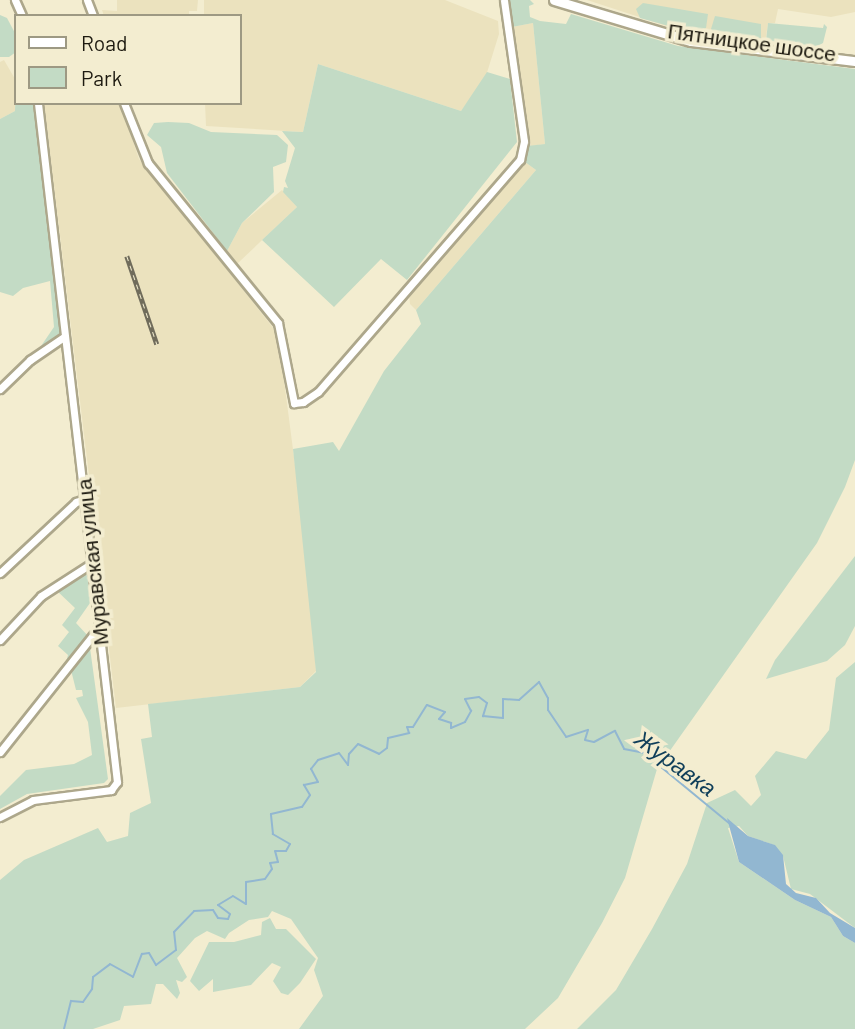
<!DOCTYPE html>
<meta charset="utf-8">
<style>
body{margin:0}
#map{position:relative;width:855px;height:1029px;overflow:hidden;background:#f3edd0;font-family:Barlow,sans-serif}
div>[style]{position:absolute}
.built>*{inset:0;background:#ebe2be}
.green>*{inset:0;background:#c3dbc5}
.water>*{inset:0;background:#92b7d1}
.stream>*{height:2px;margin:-1px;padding:0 1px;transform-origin:1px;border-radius:1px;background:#92b7d1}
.roads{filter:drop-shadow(2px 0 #ada78b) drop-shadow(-2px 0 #ada78b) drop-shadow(0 2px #ada78b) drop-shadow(0 -2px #ada78b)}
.minor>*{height:7px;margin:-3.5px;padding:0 3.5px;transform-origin:3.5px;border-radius:3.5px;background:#fff}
.major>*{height:9px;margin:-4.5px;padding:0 4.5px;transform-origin:4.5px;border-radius:4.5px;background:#fff}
.rail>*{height:4.5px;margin-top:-2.25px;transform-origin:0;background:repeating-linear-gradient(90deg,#f3edd0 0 5px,#706c5b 0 10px);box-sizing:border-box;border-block:2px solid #706c5b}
span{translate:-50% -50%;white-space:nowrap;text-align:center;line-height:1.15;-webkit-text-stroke:7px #f3edd0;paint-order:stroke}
.street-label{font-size:21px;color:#1d1a10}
.water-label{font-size:23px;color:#0f3e59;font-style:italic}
.legend{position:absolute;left:14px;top:14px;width:228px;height:91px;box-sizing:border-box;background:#f3edd0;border:2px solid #9d9983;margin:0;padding:9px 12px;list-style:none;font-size:21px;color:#1d1a10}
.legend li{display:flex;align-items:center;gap:14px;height:35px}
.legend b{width:35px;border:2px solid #9d9983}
</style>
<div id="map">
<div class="built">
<div style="clip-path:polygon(117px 0,198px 0,197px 11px,189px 11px,189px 16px,104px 16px,102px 10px,117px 11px)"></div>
<div style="clip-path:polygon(204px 0,445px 0,498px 21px,499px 34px,485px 79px,461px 111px,318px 64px,303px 132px,206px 126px,205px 103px,240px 103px,240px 16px,204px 16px)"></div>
<div style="clip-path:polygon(587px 0,855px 0,855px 12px,831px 17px,778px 9px,775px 23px,768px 23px,765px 43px,679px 30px)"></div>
<div style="clip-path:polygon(533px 23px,545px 144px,531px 146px,512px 27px)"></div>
<div style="clip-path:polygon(4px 60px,15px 79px,15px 111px,0 119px,0 62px)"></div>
<div style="clip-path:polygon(44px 103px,120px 103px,139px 159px,278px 334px,308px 565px,316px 671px,300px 687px,116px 708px,92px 505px,100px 498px,91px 492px)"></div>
<div style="clip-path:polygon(525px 162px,536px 170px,416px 310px,410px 304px,409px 295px)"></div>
<div style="clip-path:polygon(282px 190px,297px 207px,237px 264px,227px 251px,242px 223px)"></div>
</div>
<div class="green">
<div style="clip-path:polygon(509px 0,530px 0,534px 4px,529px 6px,530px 17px,540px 21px,566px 24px,571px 14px,678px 46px,855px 69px,855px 460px,845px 487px,817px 543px,657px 769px,625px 878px,602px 923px,558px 998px,525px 1029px,299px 1029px,323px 996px,314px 970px,318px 958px,291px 919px,272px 911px,268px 917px,249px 920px,229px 933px,225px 939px,207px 931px,195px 938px,177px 958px,187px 977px,182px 982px,176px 980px,180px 993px,177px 999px,163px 984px,156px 984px,151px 1004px,124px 1006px,120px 1020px,93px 1029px,0 1029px,0 880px,24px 860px,98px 828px,107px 842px,128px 836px,130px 813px,151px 803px,141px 739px,152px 737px,148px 704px,300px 687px,316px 672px,293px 449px,333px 442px,339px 451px,384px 371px,421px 324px,416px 310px,536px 170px,525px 162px,527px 146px,545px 144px,533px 23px,512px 27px)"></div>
<div style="clip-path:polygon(643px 3px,708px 14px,706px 28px,694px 33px,640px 18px,636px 9px)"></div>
<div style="clip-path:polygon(0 15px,7px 18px,16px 35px,16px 52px,9px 57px,0 57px)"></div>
<div style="clip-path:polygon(715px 16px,761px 24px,761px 38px,749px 42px,716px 37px,711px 29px)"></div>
<div style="clip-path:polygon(768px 23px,823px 28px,824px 24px,827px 27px,823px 43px,814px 48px,766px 40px)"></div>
<div style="clip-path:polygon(318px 64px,461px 111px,487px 72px,510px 79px,517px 142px,407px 280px,381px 259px,334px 307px,262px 240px,297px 207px,283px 192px,284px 187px,288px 188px,285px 181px,295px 148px,282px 131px,303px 132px)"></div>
<div style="clip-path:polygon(16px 79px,16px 103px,33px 103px,61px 333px,39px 349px,54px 327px,50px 281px,23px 288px,13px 296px,0 292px,0 119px,15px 111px)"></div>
<div style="clip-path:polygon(168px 122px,189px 123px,211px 132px,277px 135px,288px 145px,286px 162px,273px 167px,274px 192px,242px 223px,227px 251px,167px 173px,161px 147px,147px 135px,154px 123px)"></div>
<div style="clip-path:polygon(855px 556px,855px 626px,845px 645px,827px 661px,766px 679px,775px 660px)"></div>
<div style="clip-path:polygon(87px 568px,90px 603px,76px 623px,89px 637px,64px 670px,68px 655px,58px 646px,69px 632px,62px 625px,75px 608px,55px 589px)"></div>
<div style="clip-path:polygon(90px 648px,108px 779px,104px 783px,27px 794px,0 809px,0 796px,26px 770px,74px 764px,92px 755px,88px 722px,76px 698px,83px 696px,82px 690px,76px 690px,71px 670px)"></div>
<div style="clip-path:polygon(855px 662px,855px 928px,810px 894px,791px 889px,783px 856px,774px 845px,748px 836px,739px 826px,728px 828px,739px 862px,795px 900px,831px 917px,843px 936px,855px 943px,855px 1029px,577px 1029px,616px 990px,652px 929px,687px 864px,707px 803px,735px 790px,751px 806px,761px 795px,755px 776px,776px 751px,806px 759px,829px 730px,836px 678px)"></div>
<div style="clip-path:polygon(270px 918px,276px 929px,286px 929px,316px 959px,300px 983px,288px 995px,281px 993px,273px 981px,281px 967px,272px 963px,251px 985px,213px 992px,213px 979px,199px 991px,190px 981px,209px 942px,234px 942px,261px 935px,262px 922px)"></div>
</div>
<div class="water">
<div style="clip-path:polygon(727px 818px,748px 836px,775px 845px,783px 855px,786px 884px,796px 893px,816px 898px,830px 913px,855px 928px,855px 943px,843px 936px,831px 917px,795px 900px,739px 862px)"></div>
</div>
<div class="stream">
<div style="left:64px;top:1029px;width:29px;rotate:-76deg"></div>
<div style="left:71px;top:1001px;width:12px;rotate:5deg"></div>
<div style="left:83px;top:1002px;width:16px;rotate:-55deg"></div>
<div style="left:92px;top:989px;width:12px;rotate:-85deg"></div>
<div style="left:93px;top:977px;width:21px;rotate:-37deg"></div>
<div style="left:110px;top:964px;width:26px;rotate:29deg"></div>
<div style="left:133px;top:977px;width:25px;rotate:-69deg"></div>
<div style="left:142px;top:954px;width:7px;rotate:-8deg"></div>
<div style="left:149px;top:953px;width:14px;rotate:60deg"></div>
<div style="left:156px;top:965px;width:25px;rotate:-37deg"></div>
<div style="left:176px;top:950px;width:18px;rotate:-96deg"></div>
<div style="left:174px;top:932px;width:29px;rotate:-46deg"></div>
<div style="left:194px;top:911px;width:19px;rotate:-3deg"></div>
<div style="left:213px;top:910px;width:9px;rotate:58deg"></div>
<div style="left:218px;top:918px;width:10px;rotate:6deg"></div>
<div style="left:228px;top:919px;width:5px;rotate:-68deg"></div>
<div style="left:230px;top:914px;width:15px;rotate:-143deg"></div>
<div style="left:218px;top:905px;width:17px;rotate:-31deg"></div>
<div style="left:233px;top:896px;width:15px;rotate:32deg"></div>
<div style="left:246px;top:904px;width:22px;rotate:-90deg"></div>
<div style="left:246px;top:882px;width:19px;rotate:-9deg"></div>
<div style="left:265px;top:879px;width:12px;rotate:-55deg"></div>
<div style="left:272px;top:869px;width:6px;rotate:-108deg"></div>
<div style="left:270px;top:863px;width:8px;rotate:-7deg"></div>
<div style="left:278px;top:862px;width:11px;rotate:-105deg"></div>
<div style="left:275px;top:851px;width:11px"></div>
<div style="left:286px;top:851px;width:8px;rotate:-60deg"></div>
<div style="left:290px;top:844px;width:20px;rotate:-150deg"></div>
<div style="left:273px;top:834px;width:20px;rotate:-96deg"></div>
<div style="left:271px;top:814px;width:32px;rotate:-13deg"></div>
<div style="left:302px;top:807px;width:14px;rotate:-56deg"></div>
<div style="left:310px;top:795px;width:12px;rotate:-121deg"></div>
<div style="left:304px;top:785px;width:14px;rotate:-12deg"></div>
<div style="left:318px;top:782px;width:15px;rotate:-118deg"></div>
<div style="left:311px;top:769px;width:11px;rotate:-52deg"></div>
<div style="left:318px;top:760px;width:22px;rotate:-18deg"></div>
<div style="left:339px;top:753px;width:15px;rotate:53deg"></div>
<div style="left:348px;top:765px;width:11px;rotate:-85deg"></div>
<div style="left:349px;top:754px;width:13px;rotate:-48deg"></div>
<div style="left:358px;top:744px;width:23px;rotate:25deg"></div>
<div style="left:379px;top:754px;width:10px;rotate:-37deg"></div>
<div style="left:387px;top:748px;width:10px;rotate:-84deg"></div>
<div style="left:388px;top:738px;width:22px;rotate:-13deg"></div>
<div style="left:409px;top:733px;width:6px;rotate:-108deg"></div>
<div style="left:407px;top:727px;width:6px"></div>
<div style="left:413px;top:727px;width:26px;rotate:-58deg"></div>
<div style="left:427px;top:705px;width:19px;rotate:21deg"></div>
<div style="left:445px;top:712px;width:9px;rotate:131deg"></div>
<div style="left:439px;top:719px;width:13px;rotate:18deg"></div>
<div style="left:451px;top:723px;width:5px;rotate:90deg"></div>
<div style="left:451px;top:728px;width:15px;rotate:-23deg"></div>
<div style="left:465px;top:722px;width:13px;rotate:-61deg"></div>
<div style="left:471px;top:711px;width:13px;rotate:-117deg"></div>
<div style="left:465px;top:699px;width:14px;rotate:-8deg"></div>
<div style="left:479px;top:697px;width:10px;rotate:37deg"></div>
<div style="left:487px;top:703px;width:14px;rotate:107deg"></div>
<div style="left:483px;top:716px;width:20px;rotate:6deg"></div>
<div style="left:503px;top:718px;width:19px;rotate:-90deg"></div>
<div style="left:503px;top:699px;width:16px;rotate:4deg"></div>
<div style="left:519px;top:700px;width:27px;rotate:-42deg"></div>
<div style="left:539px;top:682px;width:18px;rotate:61deg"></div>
<div style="left:548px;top:698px;width:12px;rotate:90deg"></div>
<div style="left:548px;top:710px;width:32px;rotate:56deg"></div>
<div style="left:566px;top:737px;width:23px;rotate:-18deg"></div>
<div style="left:588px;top:730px;width:10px;rotate:107deg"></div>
<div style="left:585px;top:740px;width:9px;rotate:13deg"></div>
<div style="left:594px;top:742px;width:24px;rotate:-28deg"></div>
<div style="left:615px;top:731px;width:20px;rotate:63deg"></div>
<div style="left:624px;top:749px;width:20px;rotate:11deg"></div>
<div style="left:644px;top:753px;width:112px;rotate:39.5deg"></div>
</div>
<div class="roads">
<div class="minor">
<div style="left:15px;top:0;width:17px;rotate:66deg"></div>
<div style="left:87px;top:0;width:17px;rotate:69deg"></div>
<div style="left:124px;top:103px;width:65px;rotate:68.2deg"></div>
<div style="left:148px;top:163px;width:206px;rotate:50.9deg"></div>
<div style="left:278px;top:323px;width:82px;rotate:78.7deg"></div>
<div style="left:294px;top:403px;width:9px;rotate:-6deg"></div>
<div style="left:303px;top:402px;width:18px;rotate:-34deg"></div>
<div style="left:318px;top:392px;width:308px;rotate:-49deg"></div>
<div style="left:520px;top:160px;width:19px;rotate:-78deg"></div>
<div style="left:524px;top:141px;width:142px;rotate:-98.1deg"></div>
<div style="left:0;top:389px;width:42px;rotate:-44deg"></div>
<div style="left:30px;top:360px;width:42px;rotate:-34.4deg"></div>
<div style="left:0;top:573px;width:104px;rotate:-43.1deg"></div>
<div style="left:76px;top:502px;width:12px;rotate:-20deg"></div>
<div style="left:0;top:640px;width:60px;rotate:-47deg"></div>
<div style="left:41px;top:596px;width:61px;rotate:-32.9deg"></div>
<div style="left:0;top:752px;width:156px;rotate:-51.5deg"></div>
<div style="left:0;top:817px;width:37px;rotate:-27deg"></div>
<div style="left:33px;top:800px;width:79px;rotate:-7.3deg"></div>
<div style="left:111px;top:790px;width:10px;rotate:-53deg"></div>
<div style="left:117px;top:782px;width:684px;rotate:-96.64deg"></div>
</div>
<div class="major">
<div style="left:554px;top:0;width:143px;rotate:16.7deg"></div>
<div style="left:691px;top:41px;width:165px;rotate:7deg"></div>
</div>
</div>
<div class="rail">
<div style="left:127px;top:256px;width:93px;rotate:71.2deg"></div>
</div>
<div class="street-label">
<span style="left:752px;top:42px;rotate:8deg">Пятницкое шоссе</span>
<span style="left:92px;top:562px;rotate:-96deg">Муравская улица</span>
</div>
<div class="water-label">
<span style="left:676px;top:763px;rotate:36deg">Журавка</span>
</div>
<ul class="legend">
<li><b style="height:9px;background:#fff"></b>Road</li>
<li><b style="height:19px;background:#c3dbc5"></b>Park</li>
</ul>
</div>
